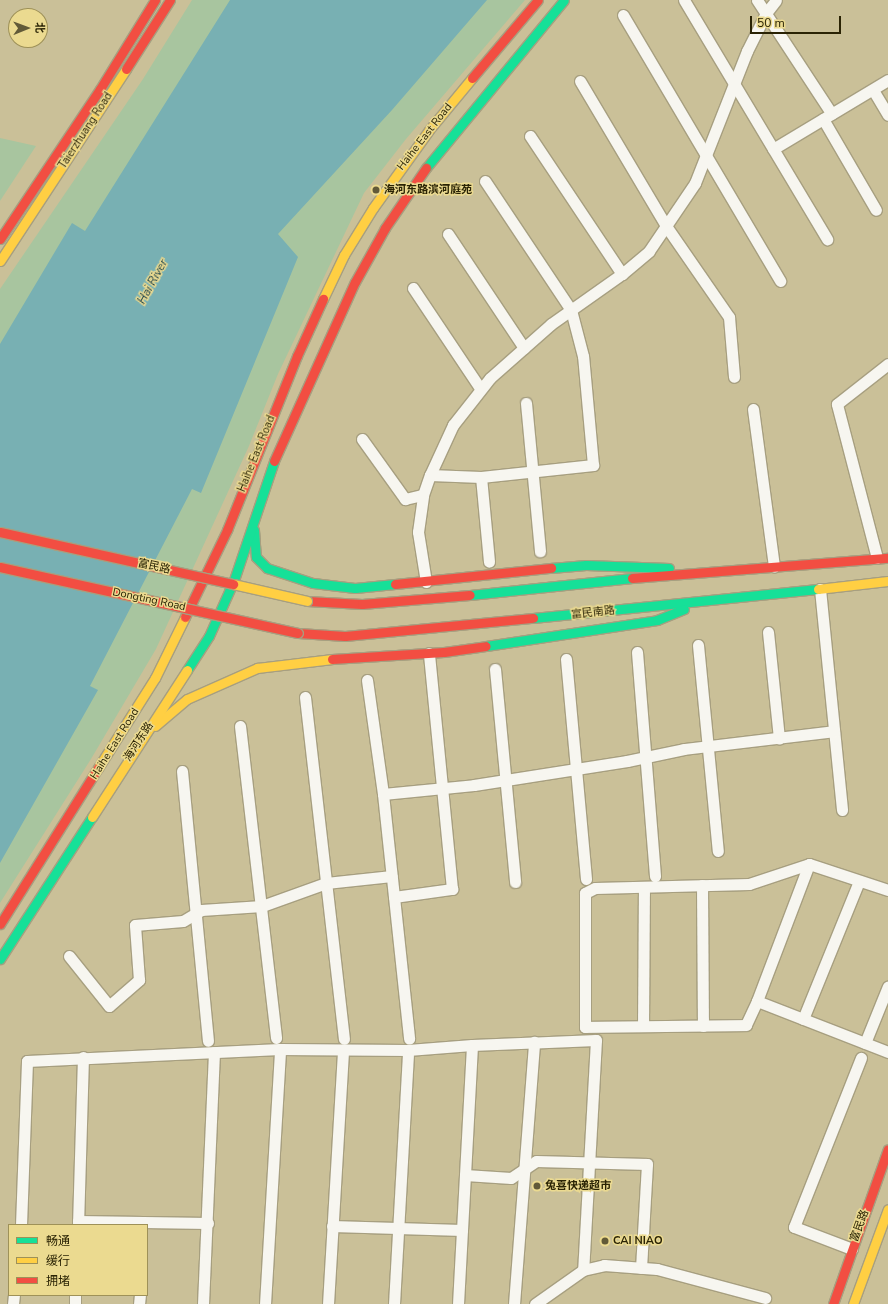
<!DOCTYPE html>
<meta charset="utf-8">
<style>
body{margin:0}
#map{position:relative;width:888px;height:1304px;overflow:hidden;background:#cac098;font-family:"Nunito Sans","Noto Sans SC",sans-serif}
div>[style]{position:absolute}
.green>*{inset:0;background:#a8c59f}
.water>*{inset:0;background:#78b0b3}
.roads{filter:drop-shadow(1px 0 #a79f80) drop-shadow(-1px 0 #a79f80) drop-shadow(0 1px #a79f80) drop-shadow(0 -1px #a79f80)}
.street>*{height:11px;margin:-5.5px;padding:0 5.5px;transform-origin:5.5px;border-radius:5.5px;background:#f7f6f0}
.fast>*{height:9px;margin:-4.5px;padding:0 4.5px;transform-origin:4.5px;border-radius:4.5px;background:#16e098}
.slow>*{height:9px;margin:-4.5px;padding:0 4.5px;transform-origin:4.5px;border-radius:4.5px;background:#ffcf43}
.jam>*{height:9px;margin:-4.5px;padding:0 4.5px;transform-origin:4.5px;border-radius:4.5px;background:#f24e42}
.bridges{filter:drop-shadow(1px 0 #a79f80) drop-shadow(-1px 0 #a79f80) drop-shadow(0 1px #a79f80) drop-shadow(0 -1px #a79f80)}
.slow-bridge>*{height:9px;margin:-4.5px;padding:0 4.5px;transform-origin:4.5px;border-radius:4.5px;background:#ffcf43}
.jam-bridge>*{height:9px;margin:-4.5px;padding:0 4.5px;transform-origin:4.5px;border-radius:4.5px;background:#f24e42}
.dots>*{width:11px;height:11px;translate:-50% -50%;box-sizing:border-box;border:2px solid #ebda90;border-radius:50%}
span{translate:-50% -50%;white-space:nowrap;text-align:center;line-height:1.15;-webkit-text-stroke:3px #ebda90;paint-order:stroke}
.street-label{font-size:11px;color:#2a2304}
.poi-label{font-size:11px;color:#2a2304;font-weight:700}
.left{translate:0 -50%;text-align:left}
.water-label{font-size:12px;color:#1a414b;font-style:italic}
.legend{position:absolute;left:8px;top:1224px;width:140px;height:72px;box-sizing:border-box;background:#ebda90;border:1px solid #9e9158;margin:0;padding:5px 7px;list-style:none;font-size:12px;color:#2a2304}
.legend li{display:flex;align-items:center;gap:8px;height:20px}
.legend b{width:20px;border:1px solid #9e9158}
.north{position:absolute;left:8px;top:8px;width:40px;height:40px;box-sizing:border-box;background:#ebda90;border:1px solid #9e9158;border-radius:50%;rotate:89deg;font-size:11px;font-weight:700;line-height:16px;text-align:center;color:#2a2304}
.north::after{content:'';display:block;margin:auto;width:14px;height:18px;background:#625a38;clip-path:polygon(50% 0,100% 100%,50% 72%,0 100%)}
.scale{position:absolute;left:750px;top:16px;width:91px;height:18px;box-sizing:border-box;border:2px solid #2a2304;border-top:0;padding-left:5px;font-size:12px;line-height:14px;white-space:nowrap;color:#2a2304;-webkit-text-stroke:3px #ebda90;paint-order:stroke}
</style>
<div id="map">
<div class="green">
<div style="clip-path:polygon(192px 0,525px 0,406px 139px,364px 193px,278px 374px,249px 446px,156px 649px,91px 759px,0 903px,0 289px,143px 79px)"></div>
<div style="clip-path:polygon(0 138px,36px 146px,0 201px)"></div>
</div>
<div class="water">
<div style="clip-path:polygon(230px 0,487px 0,392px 110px,278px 234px,298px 257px,201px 493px,192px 489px,90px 686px,98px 690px,0 863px,0 344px,72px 223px,85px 231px)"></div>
</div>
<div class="roads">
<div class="street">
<div style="left:684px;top:0;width:279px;rotate:59.1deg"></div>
<div style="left:757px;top:0;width:136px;rotate:56.7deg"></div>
<div style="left:623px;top:15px;width:309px;rotate:59.4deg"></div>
<div style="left:580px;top:81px;width:169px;rotate:59.3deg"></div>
<div style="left:666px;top:226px;width:111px;rotate:55.3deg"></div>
<div style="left:729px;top:317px;width:60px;rotate:85.2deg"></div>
<div style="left:873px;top:90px;width:29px;rotate:59deg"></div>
<div style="left:823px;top:119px;width:105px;rotate:59.8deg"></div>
<div style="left:530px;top:136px;width:166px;rotate:56.3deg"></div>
<div style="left:773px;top:149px;width:134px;rotate:-31deg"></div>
<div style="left:448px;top:234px;width:137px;rotate:56.3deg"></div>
<div style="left:413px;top:288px;width:120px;rotate:56.2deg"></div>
<div style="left:526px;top:403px;width:149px;rotate:84.6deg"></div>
<div style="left:753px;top:409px;width:159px;rotate:82.4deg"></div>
<div style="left:362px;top:439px;width:74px;rotate:54.4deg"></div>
<div style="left:405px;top:499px;width:18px;rotate:-13deg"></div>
<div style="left:430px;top:475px;width:51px;rotate:2.2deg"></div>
<div style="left:481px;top:477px;width:113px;rotate:-6.1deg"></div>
<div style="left:593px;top:465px;width:109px;rotate:-95.2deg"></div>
<div style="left:583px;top:356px;width:48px;rotate:-104.6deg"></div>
<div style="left:571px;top:310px;width:155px;rotate:-123.7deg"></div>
<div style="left:481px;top:477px;width:85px;rotate:84.6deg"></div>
<div style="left:877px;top:558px;width:159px;rotate:-104.6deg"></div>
<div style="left:837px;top:404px;width:65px;rotate:-38.1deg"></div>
<div style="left:426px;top:582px;width:51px;rotate:-99.1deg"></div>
<div style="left:418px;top:532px;width:37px;rotate:-82deg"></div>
<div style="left:423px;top:495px;width:21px;rotate:-71deg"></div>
<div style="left:430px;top:475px;width:55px;rotate:-65.3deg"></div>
<div style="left:453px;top:425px;width:60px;rotate:-51.8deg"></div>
<div style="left:490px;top:378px;width:81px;rotate:-41.5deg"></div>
<div style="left:551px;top:324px;width:87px;rotate:-35.2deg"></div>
<div style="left:622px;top:274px;width:35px;rotate:-40deg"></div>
<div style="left:649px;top:251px;width:82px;rotate:-55.9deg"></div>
<div style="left:695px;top:183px;width:142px;rotate:-68.5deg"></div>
<div style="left:747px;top:51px;width:42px;rotate:-63.4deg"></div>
<div style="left:766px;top:13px;width:16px;rotate:-52deg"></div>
<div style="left:820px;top:589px;width:222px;rotate:84.3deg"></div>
<div style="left:768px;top:632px;width:107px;rotate:84.1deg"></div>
<div style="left:698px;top:645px;width:207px;rotate:84.5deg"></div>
<div style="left:637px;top:652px;width:225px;rotate:85.4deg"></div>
<div style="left:566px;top:659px;width:221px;rotate:84.8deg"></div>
<div style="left:495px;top:669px;width:214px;rotate:84.6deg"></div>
<div style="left:367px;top:680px;width:115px;rotate:82deg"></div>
<div style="left:383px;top:794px;width:246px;rotate:83.9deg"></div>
<div style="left:305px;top:697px;width:344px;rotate:83.5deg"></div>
<div style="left:240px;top:726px;width:314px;rotate:83.4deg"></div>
<div style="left:182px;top:771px;width:271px;rotate:84.5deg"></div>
<div style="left:383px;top:794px;width:91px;rotate:-5.6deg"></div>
<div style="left:474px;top:785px;width:155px;rotate:-8.9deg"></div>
<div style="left:627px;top:761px;width:58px;rotate:-11.9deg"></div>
<div style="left:684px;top:749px;width:151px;rotate:-6.8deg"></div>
<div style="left:702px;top:885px;width:141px;rotate:89.6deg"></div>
<div style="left:888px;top:890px;width:83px;rotate:-161.8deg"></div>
<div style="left:809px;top:864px;width:147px;rotate:110.8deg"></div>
<div style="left:757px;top:1001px;width:141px;rotate:21.3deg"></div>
<div style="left:394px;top:897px;width:59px;rotate:-7.9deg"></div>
<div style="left:452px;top:889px;width:237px;rotate:-95.6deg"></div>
<div style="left:69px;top:956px;width:64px;rotate:51.3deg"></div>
<div style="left:109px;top:1006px;width:40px;rotate:-41deg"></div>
<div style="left:139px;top:980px;width:55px;rotate:-94.2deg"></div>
<div style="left:135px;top:925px;width:48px;rotate:-4.8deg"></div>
<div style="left:183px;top:921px;width:21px;rotate:-31deg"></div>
<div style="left:201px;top:910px;width:61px;rotate:-3.8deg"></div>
<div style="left:262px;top:906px;width:68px;rotate:-19.8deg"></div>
<div style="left:326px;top:883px;width:66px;rotate:-6.1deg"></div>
<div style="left:757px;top:1001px;width:26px;rotate:115deg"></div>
<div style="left:746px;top:1025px;width:161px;rotate:179.3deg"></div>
<div style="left:585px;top:1027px;width:134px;rotate:-90deg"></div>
<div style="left:585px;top:893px;width:11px;rotate:-27deg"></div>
<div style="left:595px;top:888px;width:154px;rotate:-1.5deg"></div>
<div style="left:749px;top:884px;width:63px;rotate:-18.4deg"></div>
<div style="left:803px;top:1019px;width:149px;rotate:-67.9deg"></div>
<div style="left:643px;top:1026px;width:139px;rotate:-89.6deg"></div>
<div style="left:865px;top:1043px;width:61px;rotate:-68deg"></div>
<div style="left:465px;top:1175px;width:46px;rotate:3.7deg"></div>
<div style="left:511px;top:1178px;width:30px;rotate:-34deg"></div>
<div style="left:536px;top:1161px;width:111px;rotate:1.5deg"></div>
<div style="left:647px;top:1164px;width:104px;rotate:93.3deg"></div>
<div style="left:78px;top:1221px;width:130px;rotate:0.9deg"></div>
<div style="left:21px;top:1225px;width:164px;rotate:-87.9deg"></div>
<div style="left:27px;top:1061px;width:253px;rotate:-2.7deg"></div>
<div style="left:280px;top:1049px;width:128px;rotate:0.4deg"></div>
<div style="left:408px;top:1050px;width:64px;rotate:-4.5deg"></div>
<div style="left:472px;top:1045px;width:124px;rotate:-2.3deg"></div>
<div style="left:596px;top:1040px;width:230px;rotate:93.2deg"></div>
<div style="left:78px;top:1225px;width:168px;rotate:-88.3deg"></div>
<div style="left:332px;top:1226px;width:130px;rotate:1.8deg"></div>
<div style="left:852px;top:1249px;width:62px;rotate:-159.2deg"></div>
<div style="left:794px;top:1227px;width:182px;rotate:-68.4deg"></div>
<div style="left:13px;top:1304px;width:9px;rotate:-84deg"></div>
<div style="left:75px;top:1304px;width:9px;rotate:-90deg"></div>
<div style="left:139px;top:1304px;width:9px;rotate:-84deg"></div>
<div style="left:203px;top:1304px;width:252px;rotate:-87.5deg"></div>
<div style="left:265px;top:1304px;width:255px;rotate:-86.6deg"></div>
<div style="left:328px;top:1304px;width:254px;rotate:-86.6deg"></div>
<div style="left:394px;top:1304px;width:254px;rotate:-86.8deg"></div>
<div style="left:458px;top:1304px;width:259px;rotate:-86.9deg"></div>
<div style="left:514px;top:1304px;width:263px;rotate:-85.6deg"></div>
<div style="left:535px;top:1304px;width:59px;rotate:-35.3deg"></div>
<div style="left:583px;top:1270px;width:22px;rotate:-13deg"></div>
<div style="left:604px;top:1265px;width:53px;rotate:4.3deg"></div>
<div style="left:657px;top:1269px;width:112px;rotate:15deg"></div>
</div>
<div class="fast">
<div style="left:426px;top:168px;width:217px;rotate:-50.6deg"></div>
<div style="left:254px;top:530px;width:27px;rotate:86deg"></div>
<div style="left:256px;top:557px;width:16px;rotate:45deg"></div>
<div style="left:267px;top:568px;width:48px;rotate:18.1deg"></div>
<div style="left:313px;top:583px;width:42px;rotate:6.8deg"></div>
<div style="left:355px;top:588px;width:40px;rotate:-5.7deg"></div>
<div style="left:551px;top:568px;width:35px;rotate:-5deg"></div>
<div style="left:586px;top:565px;width:83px;rotate:2.1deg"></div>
<div style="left:470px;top:595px;width:163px;rotate:-6deg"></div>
<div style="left:533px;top:618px;width:286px;rotate:-5.8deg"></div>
<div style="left:486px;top:646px;width:173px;rotate:-8.6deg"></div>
<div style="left:657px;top:620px;width:29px;rotate:-22deg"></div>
<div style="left:187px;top:670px;width:40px;rotate:-57.1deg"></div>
<div style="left:209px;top:636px;width:61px;rotate:-65.9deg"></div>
<div style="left:234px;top:580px;width:126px;rotate:-71.4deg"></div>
<div style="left:0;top:959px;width:169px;rotate:-57.1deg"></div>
</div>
<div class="slow">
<div style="left:0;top:261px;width:230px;rotate:-56.7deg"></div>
<div style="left:323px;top:299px;width:49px;rotate:-64.5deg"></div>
<div style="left:344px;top:255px;width:55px;rotate:-58.3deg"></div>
<div style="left:373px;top:208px;width:96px;rotate:-54.3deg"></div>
<div style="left:429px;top:130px;width:67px;rotate:-50.4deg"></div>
<div style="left:818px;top:589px;width:70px;rotate:-6.5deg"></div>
<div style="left:155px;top:726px;width:42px;rotate:-40.2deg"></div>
<div style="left:187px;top:699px;width:77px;rotate:-23.9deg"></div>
<div style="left:257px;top:668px;width:76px;rotate:-6.8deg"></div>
<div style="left:98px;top:768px;width:107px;rotate:-57.7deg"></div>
<div style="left:155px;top:678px;width:68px;rotate:-63.8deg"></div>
<div style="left:92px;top:817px;width:175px;rotate:-57.1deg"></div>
<div style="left:853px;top:1304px;width:101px;rotate:-69.8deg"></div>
</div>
<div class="jam">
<div style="left:126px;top:69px;width:82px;rotate:-57.5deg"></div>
<div style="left:472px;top:78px;width:102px;rotate:-49.8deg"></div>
<div style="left:0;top:239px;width:180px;rotate:-56.3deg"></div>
<div style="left:100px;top:89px;width:105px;rotate:-58.3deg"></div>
<div style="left:274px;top:461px;width:196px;rotate:-65.7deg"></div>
<div style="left:355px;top:282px;width:62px;rotate:-60.9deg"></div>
<div style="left:385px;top:228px;width:73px;rotate:-55.7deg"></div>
<div style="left:632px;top:578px;width:257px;rotate:-4.5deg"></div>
<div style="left:395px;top:584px;width:157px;rotate:-5.9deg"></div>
<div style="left:307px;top:601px;width:55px;rotate:3.1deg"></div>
<div style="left:362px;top:604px;width:108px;rotate:-4.8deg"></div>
<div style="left:185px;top:617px;width:97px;rotate:-64.2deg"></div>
<div style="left:227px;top:530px;width:188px;rotate:-68.1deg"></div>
<div style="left:297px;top:356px;width:63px;rotate:-65.5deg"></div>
<div style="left:298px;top:633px;width:47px;rotate:3.7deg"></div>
<div style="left:345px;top:636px;width:189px;rotate:-5.5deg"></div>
<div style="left:332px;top:659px;width:112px;rotate:-3.6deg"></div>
<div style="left:444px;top:652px;width:42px;rotate:-8.1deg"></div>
<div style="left:0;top:924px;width:184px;rotate:-57.9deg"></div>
<div style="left:833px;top:1304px;width:164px;rotate:-70.5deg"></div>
</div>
</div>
<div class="bridges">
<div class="slow-bridge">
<div style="left:233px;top:584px;width:76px;rotate:12.9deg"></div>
</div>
<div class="jam-bridge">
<div style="left:0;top:532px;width:239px;rotate:12.6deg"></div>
<div style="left:0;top:567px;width:305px;rotate:12.5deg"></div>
</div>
</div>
<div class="dots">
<div style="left:376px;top:190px;background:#625a38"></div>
<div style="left:537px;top:1186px;background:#625a38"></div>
<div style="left:605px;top:1241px;background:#625a38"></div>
</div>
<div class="street-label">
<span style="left:86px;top:131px;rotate:-57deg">Taierzhuang Road</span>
<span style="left:425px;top:137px;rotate:-52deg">Haihe East Road</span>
<span style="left:257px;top:454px;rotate:-68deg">Haihe East Road</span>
<span style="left:154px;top:567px;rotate:13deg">富民路</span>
<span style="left:149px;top:600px;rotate:12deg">Dongting Road</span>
<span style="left:593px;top:613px;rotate:-6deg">富民南路</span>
<span style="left:139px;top:742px;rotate:-57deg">海河东路</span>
<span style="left:115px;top:744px;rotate:-58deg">Haihe East Road</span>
<span style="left:860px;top:1226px;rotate:-70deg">富民路</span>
</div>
<div class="poi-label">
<span class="left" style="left:384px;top:190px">海河东路滨河庭苑</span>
<span class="left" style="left:545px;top:1186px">兔喜快递超市</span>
<span class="left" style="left:613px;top:1241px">CAI NIAO</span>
</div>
<div class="water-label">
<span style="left:153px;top:282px;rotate:-61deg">Hai River</span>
</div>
<ul class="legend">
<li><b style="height:5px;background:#16e098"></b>畅通</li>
<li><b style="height:5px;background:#ffcf43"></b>缓行</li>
<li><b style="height:5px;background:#f24e42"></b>拥堵</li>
</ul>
<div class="north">北</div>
<div class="scale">50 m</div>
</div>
